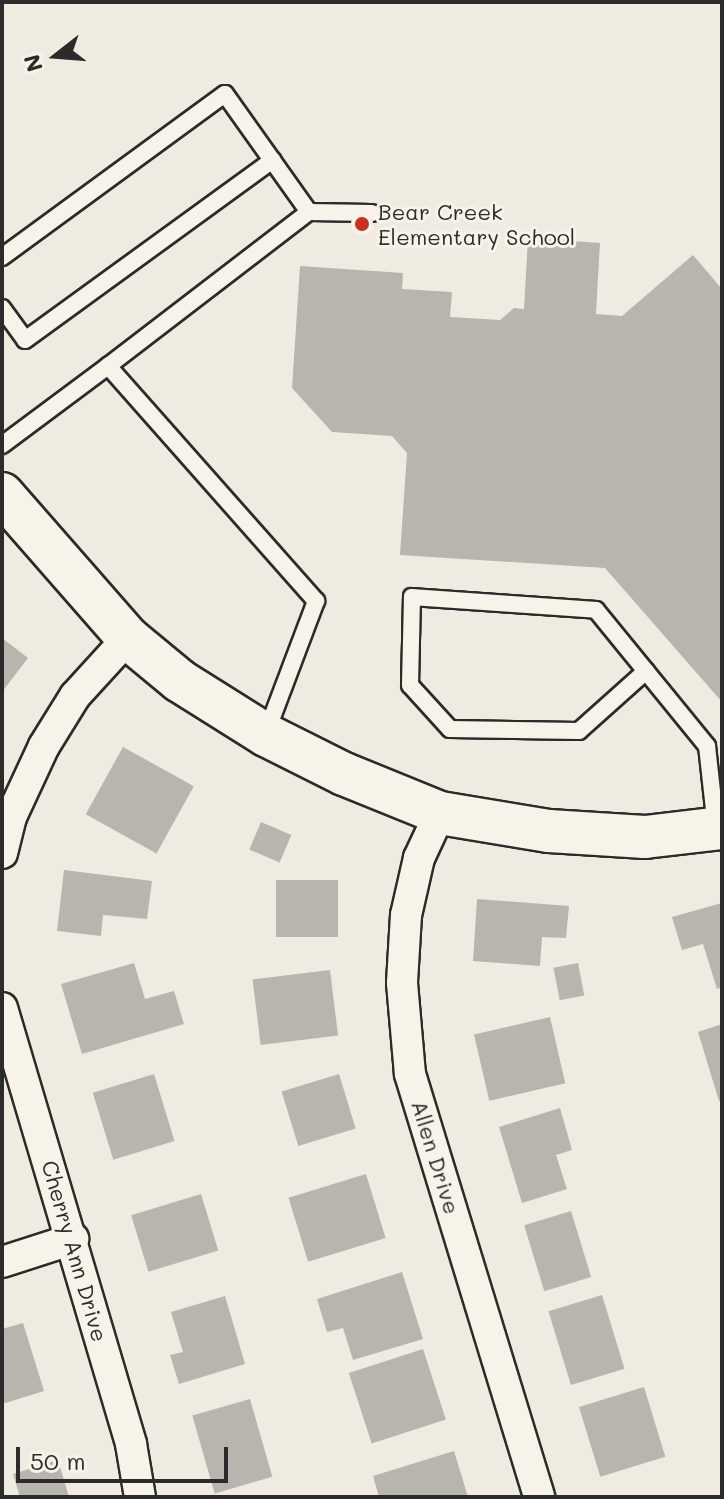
<!DOCTYPE html>
<style>
body{margin:0}
#map{position:relative;width:724px;height:1499px;overflow:hidden;background:#efebe0;font-family:Mali,sans-serif}
div>[style]{position:absolute}
.building>*{inset:0;background:#b8b5ae;transform-origin:0 0}
.roads{filter:drop-shadow(2px 0 #2b2b2b) drop-shadow(-2px 0 #2b2b2b) drop-shadow(0 2px #2b2b2b) drop-shadow(0 -2px #2b2b2b)}
.lane>*{height:16px;margin:-8px;padding:0 8px;transform-origin:8px;border-radius:8px;background:#f7f3e8}
.street>*{height:30px;margin:-15px;padding:0 15px;transform-origin:15px;border-radius:15px;background:#f7f3e8}
.secondary>*{height:42px;margin:-21px;padding:0 21px;transform-origin:21px;border-radius:21px;background:#f7f3e8}
.dots>*{width:22px;height:22px;translate:-50% -50%;box-sizing:border-box;border:4px solid #f7f3e8;border-radius:50%}
span{translate:-50% -50%;white-space:nowrap;text-align:center;line-height:1.15;-webkit-text-stroke:6px #f7f3e8;paint-order:stroke}
.poi-label{font-size:22px;color:#2b2b2b}
.left{translate:0 -50%;text-align:left}
.street-label{font-size:22px;color:#2b2b2b}
.frame{position:absolute;inset:0;border:4px solid #2b2b2b;pointer-events:none}
.north{position:absolute;left:16px;top:16px;width:80px;height:80px;-webkit-text-stroke:6px #f7f3e8;paint-order:stroke;rotate:253deg;font-size:22px;font-weight:700;line-height:32px;text-align:center;color:#2b2b2b}
.north::after{content:'';display:block;margin:auto;width:28px;height:36px;background:#2b2b2b;clip-path:polygon(50% 0,100% 100%,50% 72%,0 100%)}
.scale{position:absolute;left:16px;top:1447px;width:212px;height:36px;box-sizing:border-box;border:4px solid #2b2b2b;border-top:0;padding-left:10px;font-size:24px;line-height:28px;white-space:nowrap;color:#2b2b2b;-webkit-text-stroke:6px #f7f3e8;paint-order:stroke}
</style>
<div id="map">
<div class="building">
<div style="clip-path:polygon(528px 238px,600px 243px,596px 314px,622px 316px,693px 255px,722px 289px,722px 702px,605px 568px,400px 555px,407px 453px,392px 436px,332px 432px,292px 388px,300px 266px,403px 273px,402px 289px,452px 292px,450px 317px,500px 320px,514px 308px,524px 309px)"></div>
<div style="clip-path:polygon(2px 638px,28px 658px,2px 692px)"></div>
<div style="left:123px;top:747px;width:81px;height:77px;rotate:29deg"></div>
<div style="left:261px;top:822px;width:33px;height:30px;rotate:23deg"></div>
<div style="clip-path:polygon(64px 870px,152px 881px,147px 919px,103px 915px,101px 936px,57px 931px)"></div>
<div style="left:276px;top:880px;width:62px;height:57px"></div>
<div style="clip-path:polygon(477px 899px,569px 906px,566px 938px,542px 937px,540px 966px,473px 961px)"></div>
<div style="clip-path:polygon(722px 903px,722px 987px,717px 989px,703px 944px,682px 950px,672px 917px)"></div>
<div style="clip-path:polygon(134px 963px,145px 999px,174px 991px,184px 1024px,82px 1054px,61px 984px)"></div>
<div style="left:578px;top:963px;width:33px;height:25px;rotate:79deg"></div>
<div style="left:330px;top:970px;width:66px;height:78px;rotate:83deg"></div>
<div style="left:550px;top:1017px;width:68px;height:78px;rotate:77deg"></div>
<div style="clip-path:polygon(722px 1024px,722px 1100px,719px 1101px,698px 1032px)"></div>
<div style="left:154px;top:1074px;width:70px;height:64px;rotate:73deg"></div>
<div style="left:339px;top:1074px;width:57px;height:60px;rotate:73deg"></div>
<div style="clip-path:polygon(560px 1108px,572px 1150px,556px 1155px,567px 1189px,522px 1203px,499px 1127px)"></div>
<div style="left:366px;top:1174px;width:67px;height:81px;rotate:73deg"></div>
<div style="left:201px;top:1194px;width:59px;height:73px;rotate:73deg"></div>
<div style="left:571px;top:1211px;width:69px;height:49px;rotate:73deg"></div>
<div style="clip-path:polygon(402px 1272px,423px 1339px,353px 1360px,343px 1328px,327px 1332px,317px 1299px)"></div>
<div style="left:602px;top:1295px;width:77px;height:56px;rotate:73deg"></div>
<div style="clip-path:polygon(225px 1296px,245px 1364px,179px 1384px,170px 1355px,183px 1352px,171px 1312px)"></div>
<div style="clip-path:polygon(23px 1323px,44px 1391px,2px 1404px,2px 1329px)"></div>
<div style="left:423px;top:1349px;width:74px;height:78px;rotate:72deg"></div>
<div style="left:644px;top:1387px;width:73px;height:68px;rotate:73deg"></div>
<div style="left:250px;top:1399px;width:81px;height:60px;rotate:74deg"></div>
<div style="clip-path:polygon(454px 1451px,468px 1497px,379px 1497px,373px 1476px)"></div>
<div style="clip-path:polygon(58px 1460px,69px 1497px,20px 1497px,13px 1474px)"></div>
</div>
<div class="roads">
<div class="lane">
<div style="left:2px;top:257px;width:276px;rotate:-36.2deg"></div>
<div style="left:225px;top:94px;width:145px;rotate:54.6deg"></div>
<div style="left:309px;top:212px;width:63px;rotate:0.9deg"></div>
<div style="left:2px;top:308px;width:39px;rotate:54deg"></div>
<div style="left:25px;top:340px;width:306px;rotate:-36deg"></div>
<div style="left:108px;top:366px;width:253px;rotate:-37.5deg"></div>
<div style="left:2px;top:445px;width:132px;rotate:-36.7deg"></div>
<div style="left:108px;top:366px;width:314px;rotate:48.5deg"></div>
<div style="left:316px;top:601px;width:141px;rotate:110.7deg"></div>
<div style="left:646px;top:671px;width:90px;rotate:138.2deg"></div>
<div style="left:579px;top:731px;width:129px;rotate:-179.1deg"></div>
<div style="left:450px;top:729px;width:59px;rotate:-132.3deg"></div>
<div style="left:410px;top:685px;width:88px;rotate:-88.7deg"></div>
<div style="left:412px;top:597px;width:184px;rotate:4deg"></div>
<div style="left:596px;top:610px;width:176px;rotate:50.8deg"></div>
<div style="left:707px;top:746px;width:81px;rotate:83.7deg"></div>
</div>
<div class="street">
<div style="left:440px;top:813px;width:50px;rotate:115deg"></div>
<div style="left:419px;top:858px;width:58px;rotate:102.8deg"></div>
<div style="left:406px;top:915px;width:68px;rotate:93.4deg"></div>
<div style="left:402px;top:983px;width:91px;rotate:85deg"></div>
<div style="left:410px;top:1074px;width:442px;rotate:73deg"></div>
<div style="left:2px;top:853px;width:37px;rotate:-76deg"></div>
<div style="left:11px;top:817px;width:78px;rotate:-65.1deg"></div>
<div style="left:44px;top:746px;width:59px;rotate:-58.2deg"></div>
<div style="left:75px;top:696px;width:79px;rotate:-47.6deg"></div>
<div style="left:2px;top:1008px;width:455px;rotate:73.5deg"></div>
<div style="left:131px;top:1444px;width:54px;rotate:80.4deg"></div>
<div style="left:2px;top:1262px;width:75px;rotate:-17.9deg"></div>
</div>
<div class="secondary">
<div style="left:2px;top:494px;width:191px;rotate:48.8deg"></div>
<div style="left:128px;top:638px;width:67px;rotate:39.6deg"></div>
<div style="left:180px;top:681px;width:102px;rotate:32.1deg"></div>
<div style="left:266px;top:735px;width:87px;rotate:26.6deg"></div>
<div style="left:344px;top:774px;width:104px;rotate:22.1deg"></div>
<div style="left:440px;top:813px;width:110px;rotate:9.4deg"></div>
<div style="left:549px;top:831px;width:96px;rotate:3.6deg"></div>
<div style="left:645px;top:837px;width:78px;rotate:-6.7deg"></div>
</div>
</div>
<div class="dots">
<div style="left:362px;top:224px;background:#c8321e"></div>
</div>
<div class="poi-label">
<span class="left" style="left:378px;top:224px">Bear Creek<br>Elementary School</span>
</div>
<div class="street-label">
<span style="left:436px;top:1157px;rotate:73deg">Allen Drive</span>
<span style="left:75px;top:1251px;rotate:74deg">Cherry Ann Drive</span>
</div>
<div class="frame"></div>
<div class="north">N</div>
<div class="scale">50 m</div>
</div>
